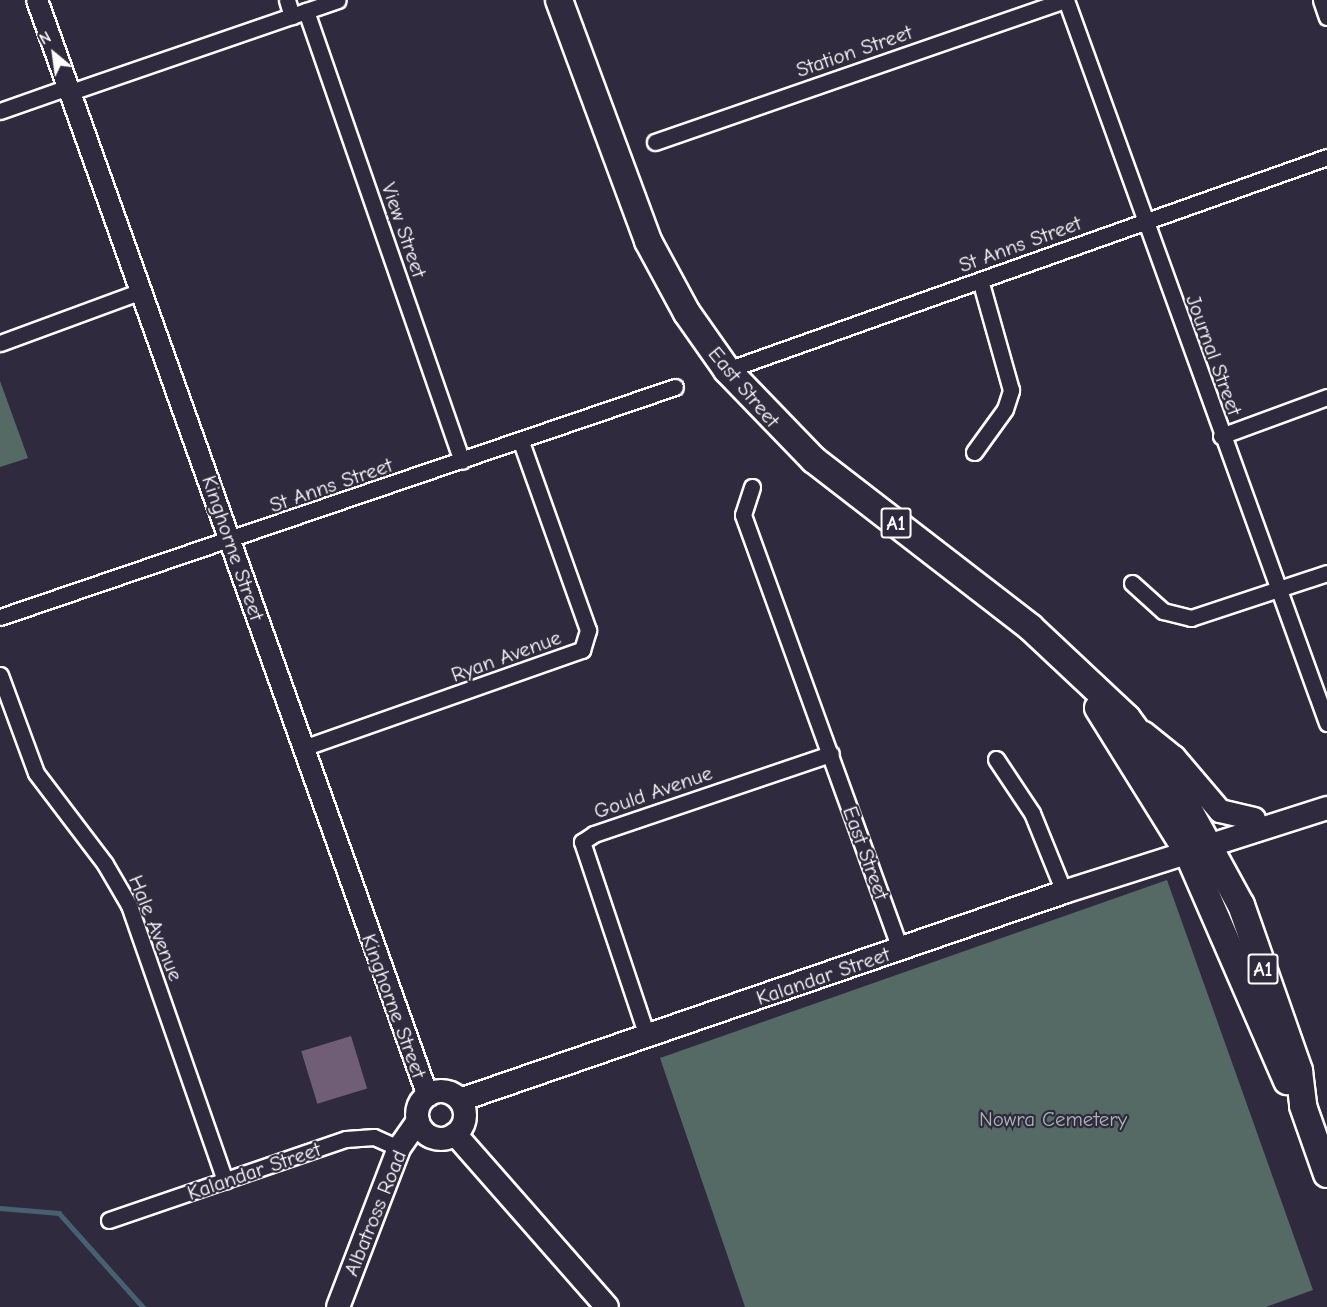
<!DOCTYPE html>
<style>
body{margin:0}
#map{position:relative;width:1327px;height:1307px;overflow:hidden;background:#2f2a3d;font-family:"Comic Neue",sans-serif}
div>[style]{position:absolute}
.green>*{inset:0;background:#556a65}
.stream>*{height:4.5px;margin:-2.25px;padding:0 2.25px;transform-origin:2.25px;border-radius:2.25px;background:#486172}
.building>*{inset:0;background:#705d76;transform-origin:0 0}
.roads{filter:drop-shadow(2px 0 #fff) drop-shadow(-2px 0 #fff) drop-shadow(0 2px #fff) drop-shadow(0 -2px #fff)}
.minor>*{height:15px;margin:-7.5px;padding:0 7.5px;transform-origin:7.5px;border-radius:7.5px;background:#2f2a3d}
.tertiary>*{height:20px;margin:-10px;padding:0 10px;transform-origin:10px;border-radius:10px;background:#2f2a3d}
.secondary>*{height:22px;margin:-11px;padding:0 11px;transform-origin:11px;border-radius:11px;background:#2f2a3d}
.secondary>.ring{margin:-11px;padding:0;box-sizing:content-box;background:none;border:22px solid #2f2a3d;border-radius:50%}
.trunk>*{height:26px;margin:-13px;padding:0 13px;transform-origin:13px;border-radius:13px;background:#2f2a3d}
span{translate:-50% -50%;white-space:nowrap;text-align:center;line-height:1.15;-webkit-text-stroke:4.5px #2f2a3d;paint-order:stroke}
.shield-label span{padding:2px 4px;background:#2f2a3d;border:2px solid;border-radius:4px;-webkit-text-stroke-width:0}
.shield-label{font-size:20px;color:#fff;font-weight:700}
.street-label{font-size:21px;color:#fff}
.park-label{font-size:21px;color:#aab4b2}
.north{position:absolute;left:24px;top:24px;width:60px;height:60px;-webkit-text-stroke:4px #2f2a3d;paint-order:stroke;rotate:331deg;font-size:16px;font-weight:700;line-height:24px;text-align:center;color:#fff}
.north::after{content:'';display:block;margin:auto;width:21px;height:27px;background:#fff;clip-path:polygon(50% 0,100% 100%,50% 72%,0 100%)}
</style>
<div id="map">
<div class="green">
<div style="clip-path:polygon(0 381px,28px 458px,0 467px)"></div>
<div style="clip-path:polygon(1167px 880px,1313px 1290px,1266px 1307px,745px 1307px,660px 1058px)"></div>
</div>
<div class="stream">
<div style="left:0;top:1208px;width:59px;rotate:4.8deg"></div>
<div style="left:59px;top:1213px;width:126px;rotate:48.2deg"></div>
</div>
<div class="building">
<div style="left:351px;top:1036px;width:55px;height:52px;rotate:73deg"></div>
</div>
<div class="roads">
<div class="minor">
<div style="left:287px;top:0;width:17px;rotate:73deg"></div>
<div style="left:1066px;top:0;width:769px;rotate:70.15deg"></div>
<div style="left:1321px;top:0;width:18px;rotate:71deg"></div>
<div style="left:306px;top:11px;width:476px;rotate:70.9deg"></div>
<div style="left:71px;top:92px;width:282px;rotate:-19deg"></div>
<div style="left:0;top:111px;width:72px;rotate:-19.4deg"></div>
<div style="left:655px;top:142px;width:435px;rotate:-19.1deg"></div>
<div style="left:0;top:343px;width:150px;rotate:-20.2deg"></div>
<div style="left:727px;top:370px;width:637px;rotate:-19.54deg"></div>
<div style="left:1221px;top:436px;width:113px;rotate:-20.2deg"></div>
<div style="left:974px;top:452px;width:53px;rotate:-54.2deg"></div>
<div style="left:1005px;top:409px;width:20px;rotate:-72deg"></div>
<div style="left:1011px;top:390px;width:114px;rotate:-105.7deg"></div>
<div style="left:752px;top:487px;width:29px;rotate:108deg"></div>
<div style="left:743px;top:515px;width:462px;rotate:70.1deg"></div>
<div style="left:1132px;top:583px;width:42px;rotate:42.1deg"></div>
<div style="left:1163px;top:611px;width:29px;rotate:14deg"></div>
<div style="left:1191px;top:618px;width:143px;rotate:-18.3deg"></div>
<div style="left:0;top:617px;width:713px;rotate:-18.82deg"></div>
<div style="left:0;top:675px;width:104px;rotate:69.8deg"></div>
<div style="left:36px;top:773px;width:114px;rotate:52.8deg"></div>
<div style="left:105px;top:864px;width:48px;rotate:59.7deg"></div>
<div style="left:129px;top:905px;width:292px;rotate:70.8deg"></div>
<div style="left:303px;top:748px;width:296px;rotate:-19.4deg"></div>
<div style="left:582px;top:650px;width:21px;rotate:-73deg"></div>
<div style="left:588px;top:630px;width:200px;rotate:-109.6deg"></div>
<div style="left:996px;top:759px;width:65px;rotate:56.3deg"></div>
<div style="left:1032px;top:813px;width:85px;rotate:67.9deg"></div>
<div style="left:647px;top:1036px;width:205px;rotate:-108.5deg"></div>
<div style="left:582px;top:842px;width:14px;rotate:-34deg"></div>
<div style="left:594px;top:834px;width:250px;rotate:-18.7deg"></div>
<div style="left:109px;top:1220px;width:250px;rotate:-18.9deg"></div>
<div style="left:346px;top:1139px;width:28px;rotate:-4deg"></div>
<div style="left:374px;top:1137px;width:27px;rotate:24deg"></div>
</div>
<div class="tertiary">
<div style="left:37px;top:0;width:1164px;rotate:70.37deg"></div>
</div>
<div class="secondary">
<div style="left:1144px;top:733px;width:38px;rotate:39deg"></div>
<div style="left:1174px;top:757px;width:71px;rotate:49.6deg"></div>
<div style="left:1220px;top:811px;width:35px;rotate:13deg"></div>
<div class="ring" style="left:417px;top:1091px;width:26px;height:26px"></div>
<div style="left:460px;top:1100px;width:639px;rotate:-19deg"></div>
<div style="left:1064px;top:892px;width:276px;rotate:-17.7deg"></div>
<div style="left:455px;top:1134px;width:230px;rotate:48.7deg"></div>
<div style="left:338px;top:1307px;width:170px;rotate:-69deg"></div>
<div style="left:399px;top:1148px;width:33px;rotate:-55deg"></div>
</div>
<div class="trunk">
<div style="left:559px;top:0;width:257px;rotate:69.7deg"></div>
<div style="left:648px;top:241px;width:82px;rotate:61.6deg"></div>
<div style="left:687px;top:313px;width:70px;rotate:54.9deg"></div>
<div style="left:727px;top:370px;width:125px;rotate:46deg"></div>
<div style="left:814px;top:460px;width:273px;rotate:37.7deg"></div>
<div style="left:1030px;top:627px;width:133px;rotate:43.2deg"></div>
<div style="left:1127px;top:718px;width:78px;rotate:53.9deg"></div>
<div style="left:1173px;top:781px;width:141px;rotate:61.3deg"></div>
<div style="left:1241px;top:905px;width:176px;rotate:70.7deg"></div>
<div style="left:1299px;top:1071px;width:35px;rotate:83deg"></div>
<div style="left:1303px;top:1106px;width:72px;rotate:70.6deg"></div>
<div style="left:1098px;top:708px;width:168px;rotate:58.1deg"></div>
<div style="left:1187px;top:851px;width:251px;rotate:66.5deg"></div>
</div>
</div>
<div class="shield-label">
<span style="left:896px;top:523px">A1</span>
<span style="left:1263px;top:969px">A1</span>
</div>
<div class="street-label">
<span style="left:854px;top:51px;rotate:-19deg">Station Street</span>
<span style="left:404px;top:230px;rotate:71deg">View Street</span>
<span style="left:1020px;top:244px;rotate:-20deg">St Anns Street</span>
<span style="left:1214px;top:355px;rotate:70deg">Journal Street</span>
<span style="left:744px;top:387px;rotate:50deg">East Street</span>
<span style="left:331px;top:485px;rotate:-19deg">St Anns Street</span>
<span style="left:233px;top:548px;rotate:71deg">Kinghorne Street</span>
<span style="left:506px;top:656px;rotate:-20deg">Ryan Avenue</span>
<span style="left:653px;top:792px;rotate:-19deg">Gould Avenue</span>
<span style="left:866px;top:853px;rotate:70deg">East Street</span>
<span style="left:156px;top:928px;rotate:68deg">Hale Avenue</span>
<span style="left:823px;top:976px;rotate:-19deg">Kalandar Street</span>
<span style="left:394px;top:1006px;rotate:70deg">Kinghorne Street</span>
<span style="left:254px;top:1171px;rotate:-19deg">Kalandar Street</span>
<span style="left:375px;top:1213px;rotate:-68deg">Albatross Road</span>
</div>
<div class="park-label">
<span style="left:1053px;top:1119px">Nowra Cemetery</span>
</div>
<div class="north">N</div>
</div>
